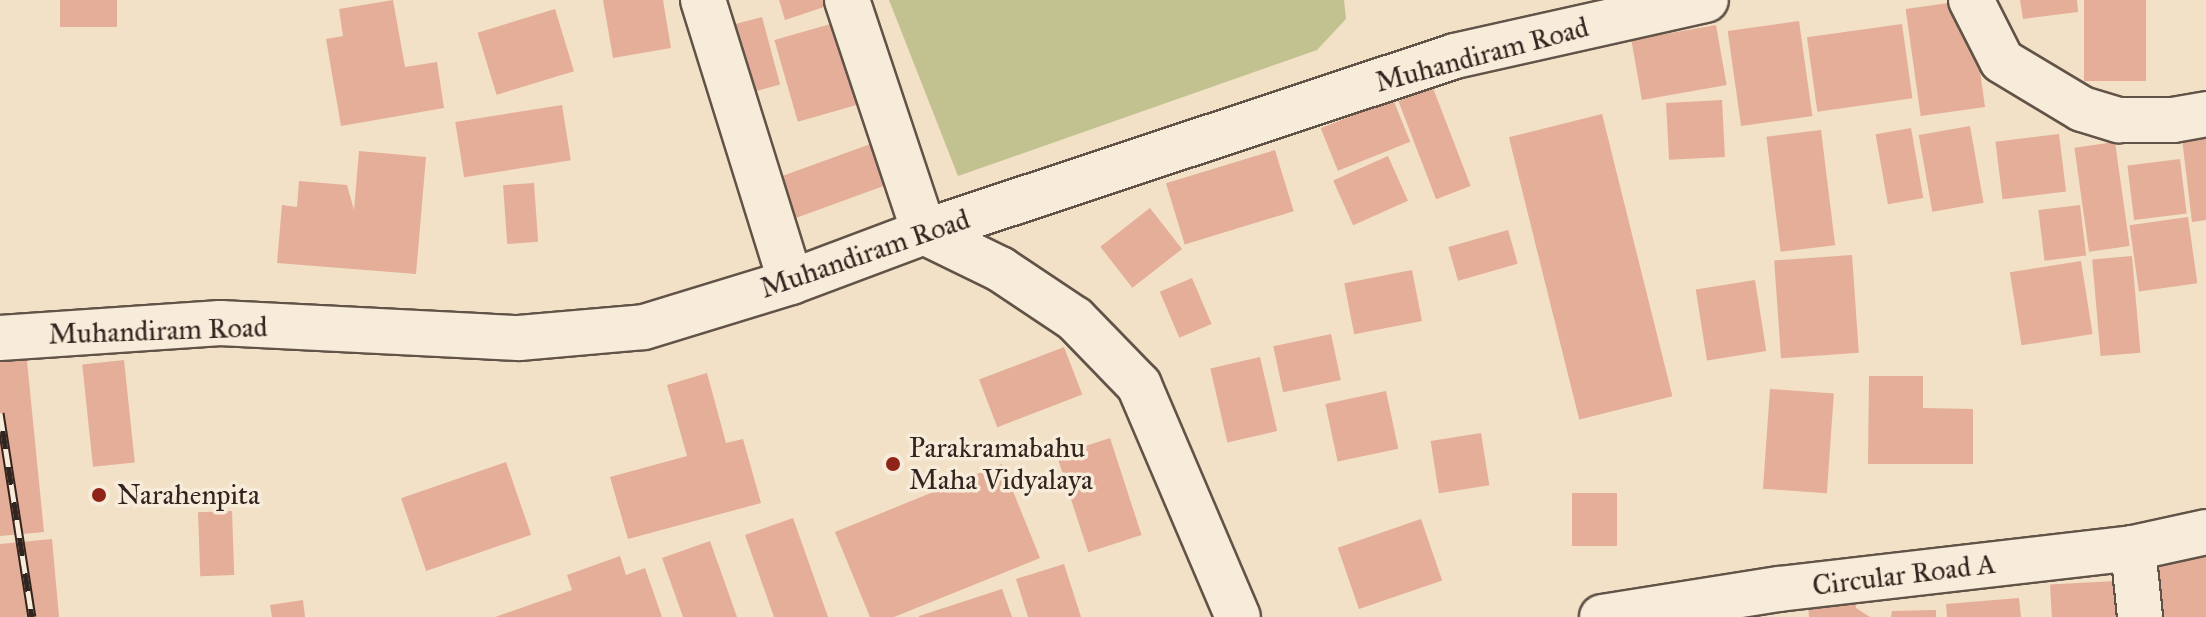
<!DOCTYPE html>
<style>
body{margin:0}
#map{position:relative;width:2206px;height:617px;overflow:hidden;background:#f2e1c6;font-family:"IM FELL Great Primer",serif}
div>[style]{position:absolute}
.green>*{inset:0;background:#c2c190}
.building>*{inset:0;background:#e4ae99;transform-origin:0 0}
.roads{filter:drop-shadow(2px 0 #625348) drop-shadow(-2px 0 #625348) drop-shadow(0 2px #625348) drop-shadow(0 -2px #625348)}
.minor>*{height:44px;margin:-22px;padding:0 22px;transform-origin:22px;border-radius:22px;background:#f7ecda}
.rail>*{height:9px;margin-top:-4.5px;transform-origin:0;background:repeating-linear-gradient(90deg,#f7ecda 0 18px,#32241e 0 36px);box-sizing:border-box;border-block:2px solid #32241e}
.dots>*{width:22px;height:22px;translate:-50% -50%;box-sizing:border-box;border:4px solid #f7ecda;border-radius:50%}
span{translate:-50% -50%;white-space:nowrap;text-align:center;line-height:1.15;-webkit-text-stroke:7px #f7ecda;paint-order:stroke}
.street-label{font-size:28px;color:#32241e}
.poi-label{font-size:28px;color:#32241e}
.left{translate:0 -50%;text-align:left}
</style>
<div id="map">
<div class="green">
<div style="clip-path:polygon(889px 0,1344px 0,1346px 19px,1317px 50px,958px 176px)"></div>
</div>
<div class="building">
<div style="left:60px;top:0;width:57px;height:27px"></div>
<div style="clip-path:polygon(393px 0,405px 67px,437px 62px,444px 108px,341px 126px,326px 39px,343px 36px,339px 9px)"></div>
<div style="clip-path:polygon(603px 0,663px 0,671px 48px,613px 58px)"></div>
<div style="clip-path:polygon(779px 0,825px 0,827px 6px,785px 20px)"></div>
<div style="left:1970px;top:0;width:108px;height:65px;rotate:82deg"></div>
<div style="clip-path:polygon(2020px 0,2077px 0,2078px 12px,2023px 19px)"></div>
<div style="left:2084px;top:0;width:62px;height:81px"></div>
<div style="left:555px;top:9px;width:65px;height:81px;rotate:73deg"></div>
<div style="left:762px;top:17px;width:70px;height:42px;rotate:75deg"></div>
<div style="left:1799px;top:21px;width:96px;height:72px;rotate:82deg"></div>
<div style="left:834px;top:23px;width:85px;height:62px;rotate:74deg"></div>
<div style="left:1902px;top:24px;width:75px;height:96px;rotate:82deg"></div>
<div style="left:1716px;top:25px;width:61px;height:86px;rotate:80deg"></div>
<div style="left:1433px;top:88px;width:105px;height:37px;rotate:69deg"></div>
<div style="left:1393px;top:99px;width:46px;height:78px;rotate:68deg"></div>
<div style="left:1722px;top:100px;width:57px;height:56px;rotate:87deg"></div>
<div style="left:562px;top:105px;width:56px;height:108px;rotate:81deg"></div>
<div style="left:1602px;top:114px;width:291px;height:96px;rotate:76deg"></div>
<div style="clip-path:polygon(2206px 119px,2206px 220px,2192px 222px,2180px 122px)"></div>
<div style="left:1970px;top:126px;width:78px;height:52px;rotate:80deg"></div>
<div style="left:1911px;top:128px;width:71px;height:36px;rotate:80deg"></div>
<div style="left:1821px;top:130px;width:116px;height:55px;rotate:83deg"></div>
<div style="left:2059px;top:134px;width:58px;height:64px;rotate:83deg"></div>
<div style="left:876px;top:142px;width:44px;height:110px;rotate:70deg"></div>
<div style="left:2115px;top:142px;width:105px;height:41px;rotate:82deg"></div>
<div style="left:1275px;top:150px;width:64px;height:114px;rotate:73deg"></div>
<div style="clip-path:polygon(359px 151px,426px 157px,416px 274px,277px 263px,282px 205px,297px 207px,299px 181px,347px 185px,354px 210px)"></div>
<div style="left:1388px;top:156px;width:49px;height:60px;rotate:66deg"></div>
<div style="left:2180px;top:159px;width:55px;height:53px;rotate:83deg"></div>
<div style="left:534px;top:183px;width:59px;height:31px;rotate:86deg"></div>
<div style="left:2080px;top:205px;width:51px;height:42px;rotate:83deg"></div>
<div style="left:1150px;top:208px;width:52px;height:63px;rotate:52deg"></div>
<div style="left:2188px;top:217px;width:67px;height:59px;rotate:82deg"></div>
<div style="left:1508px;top:230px;width:35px;height:62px;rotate:74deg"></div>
<div style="left:1852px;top:255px;width:98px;height:78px;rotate:86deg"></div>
<div style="left:2132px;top:256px;width:97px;height:40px;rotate:85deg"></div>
<div style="left:2081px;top:261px;width:74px;height:72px;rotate:81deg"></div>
<div style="left:1412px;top:270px;width:52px;height:69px;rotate:79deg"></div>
<div style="left:1192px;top:278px;width:50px;height:35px;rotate:67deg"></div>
<div style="left:1755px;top:280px;width:72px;height:60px;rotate:81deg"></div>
<div style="left:1331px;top:334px;width:47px;height:59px;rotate:78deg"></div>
<div style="left:1064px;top:347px;width:51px;height:91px;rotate:69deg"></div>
<div style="clip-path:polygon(26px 351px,44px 532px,0 536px,0 354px)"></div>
<div style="left:1260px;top:357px;width:76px;height:51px;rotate:77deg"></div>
<div style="left:124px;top:360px;width:103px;height:42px;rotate:84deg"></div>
<div style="clip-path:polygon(707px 373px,726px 443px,743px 439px,761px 503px,628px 539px,610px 477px,687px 456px,667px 385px)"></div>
<div style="clip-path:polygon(1869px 376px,1923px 376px,1923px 408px,1973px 409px,1973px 464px,1868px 464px)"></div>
<div style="left:1770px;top:389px;width:64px;height:100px;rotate:4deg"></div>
<div style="left:1386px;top:391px;width:59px;height:62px;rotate:78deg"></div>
<div style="left:1481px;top:433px;width:53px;height:51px;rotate:81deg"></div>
<div style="left:1110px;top:438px;width:102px;height:56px;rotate:72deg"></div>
<div style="left:506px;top:462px;width:77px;height:111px;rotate:71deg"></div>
<div style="clip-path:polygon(1002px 464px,1040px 558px,894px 617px,870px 617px,835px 532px)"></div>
<div style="left:1572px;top:493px;width:45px;height:53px"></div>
<div style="left:232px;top:511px;width:64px;height:34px;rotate:88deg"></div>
<div style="clip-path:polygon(793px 518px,828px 617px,774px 617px,745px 535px)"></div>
<div style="left:1421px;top:519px;width:65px;height:88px;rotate:71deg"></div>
<div style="clip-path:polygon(52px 539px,59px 617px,0 617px,0 544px)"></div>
<div style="clip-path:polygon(710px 541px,737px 617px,683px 617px,662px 558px)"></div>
<div style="left:2206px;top:550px;width:67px;height:60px;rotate:90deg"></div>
<div style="clip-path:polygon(620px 556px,626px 575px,645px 568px,662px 617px,495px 617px,572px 590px,567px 575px)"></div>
<div style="clip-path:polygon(1064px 564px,1081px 617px,1028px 617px,1016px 579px)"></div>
<div style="left:2115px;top:581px;width:36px;height:65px;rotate:87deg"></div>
<div style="clip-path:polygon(1002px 589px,1012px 617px,919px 617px,919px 616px)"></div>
<div style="clip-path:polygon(2019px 598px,2021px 617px,1947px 617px,1946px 604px)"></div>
<div style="clip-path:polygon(1855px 599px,1856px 608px,1870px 617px,1809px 617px,1808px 604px)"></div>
<div style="clip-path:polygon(303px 600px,305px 617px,272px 617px,270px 605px)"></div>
<div style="clip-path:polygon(1936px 610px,1936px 617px,1891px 617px,1892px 611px)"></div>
</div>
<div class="roads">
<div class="minor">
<div style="left:703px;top:0;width:295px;rotate:72.7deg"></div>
<div style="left:847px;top:0;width:244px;rotate:71.6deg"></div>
<div style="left:1971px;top:0;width:68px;rotate:63.1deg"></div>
<div style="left:2002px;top:61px;width:93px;rotate:31deg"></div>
<div style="left:2082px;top:109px;width:39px;rotate:17deg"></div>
<div style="left:2119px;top:120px;width:54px"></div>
<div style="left:2173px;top:120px;width:34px;rotate:-10deg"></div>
<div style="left:924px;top:232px;width:85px;rotate:26deg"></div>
<div style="left:1000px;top:269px;width:90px;rotate:33.7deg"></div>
<div style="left:1075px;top:319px;width:92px;rotate:45.9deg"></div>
<div style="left:1139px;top:385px;width:252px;rotate:66.9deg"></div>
<div style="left:0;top:338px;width:221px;rotate:-3.9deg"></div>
<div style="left:220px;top:323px;width:299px;rotate:2.9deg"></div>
<div style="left:519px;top:338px;width:125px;rotate:-5deg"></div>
<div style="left:644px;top:327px;width:154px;rotate:-17deg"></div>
<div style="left:791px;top:282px;width:142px;rotate:-20.6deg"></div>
<div style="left:924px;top:232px;width:559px;rotate:-18.34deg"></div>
<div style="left:1455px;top:56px;width:257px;rotate:-12.6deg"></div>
<div style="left:2133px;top:548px;width:69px;rotate:84.2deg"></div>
<div style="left:1602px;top:617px;width:179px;rotate:-9deg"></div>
<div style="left:1779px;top:589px;width:356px;rotate:-6.6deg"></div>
<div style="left:2133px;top:548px;width:75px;rotate:-12.4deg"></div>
</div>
</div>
<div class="rail">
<div style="left:0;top:413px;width:206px;rotate:81.1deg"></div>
</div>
<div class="dots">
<div style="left:893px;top:464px;background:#8f2418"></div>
<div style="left:99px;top:495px;background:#8f2418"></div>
</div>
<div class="street-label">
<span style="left:1482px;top:55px;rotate:-15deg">Muhandiram Road</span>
<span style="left:865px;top:254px;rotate:-19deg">Muhandiram Road</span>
<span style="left:158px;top:331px;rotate:-2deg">Muhandiram Road</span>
<span style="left:1904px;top:575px;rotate:-7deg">Circular Road A</span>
</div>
<div class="poi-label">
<span class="left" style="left:909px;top:464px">Parakramabahu<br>Maha Vidyalaya</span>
<span class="left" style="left:117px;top:495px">Narahenpita</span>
</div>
</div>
